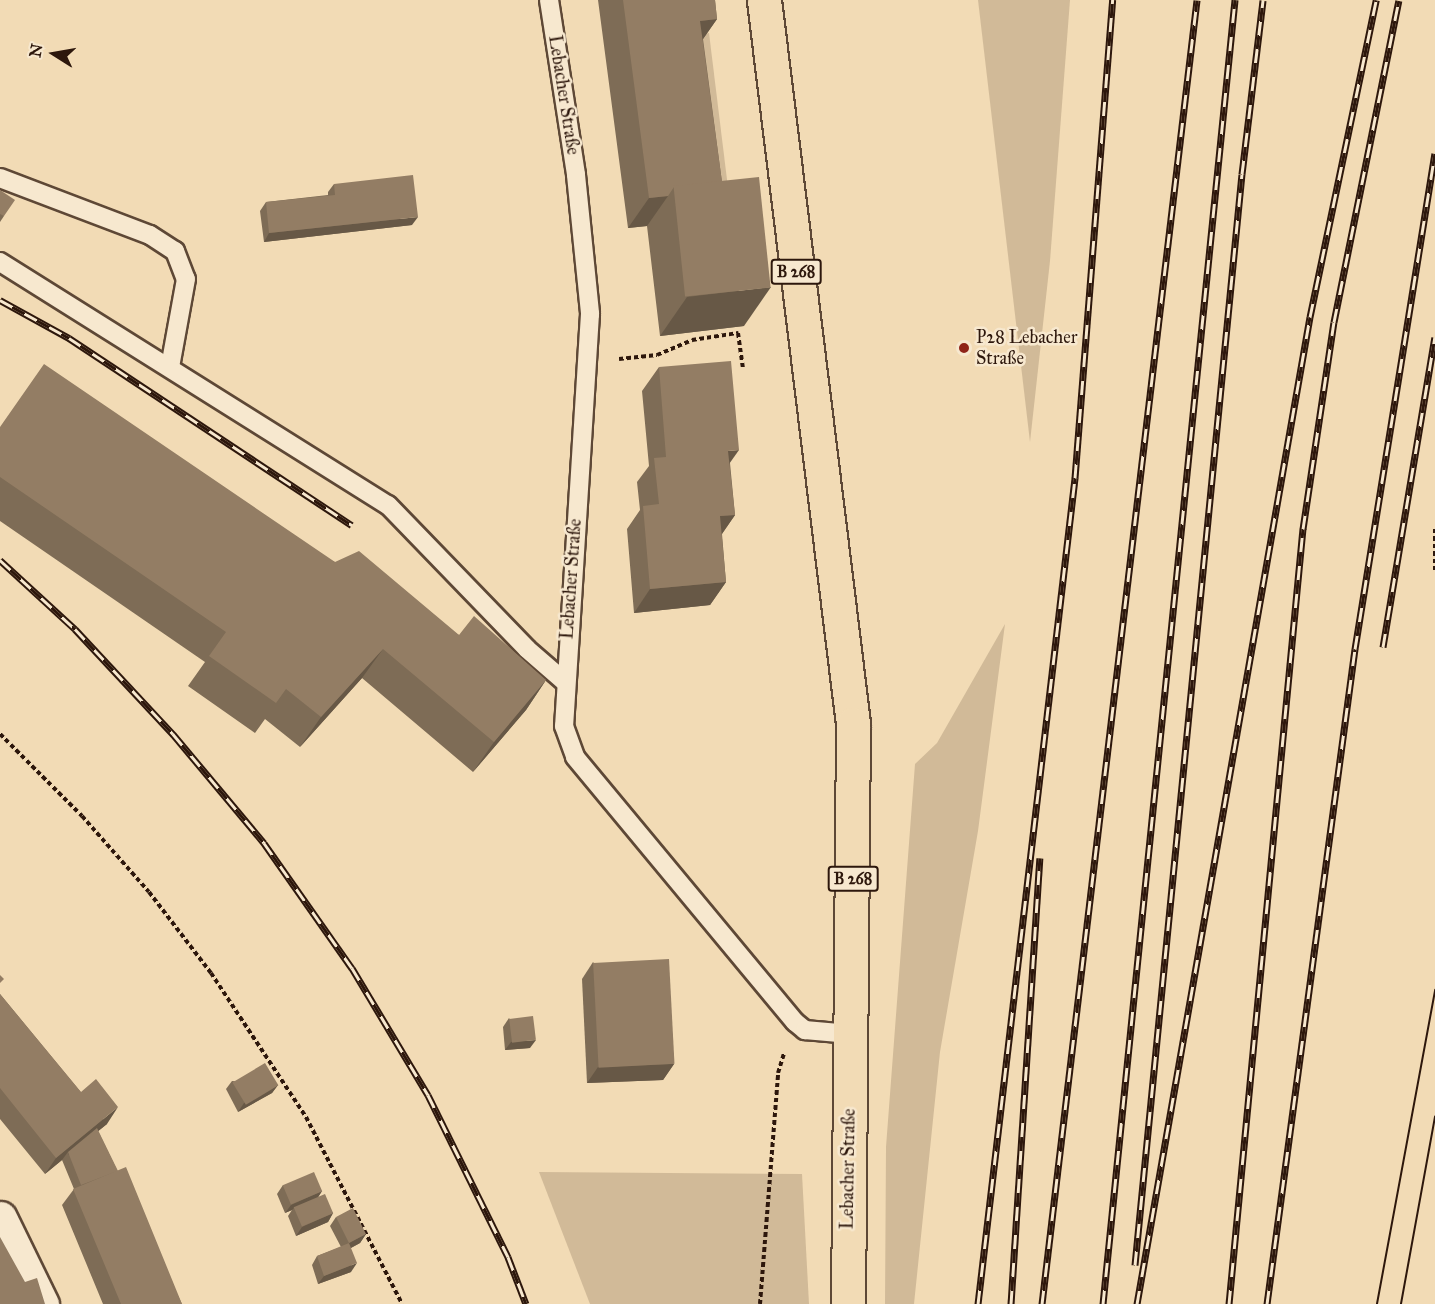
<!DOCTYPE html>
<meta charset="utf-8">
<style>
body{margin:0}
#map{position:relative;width:1435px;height:1304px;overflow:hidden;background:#f2dbb5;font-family:"IM FELL Great Primer",serif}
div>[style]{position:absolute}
.green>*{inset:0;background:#d1ba98;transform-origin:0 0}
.path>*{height:4px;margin-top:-2px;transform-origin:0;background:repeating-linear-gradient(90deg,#2d170c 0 4.5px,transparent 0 7.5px)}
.roads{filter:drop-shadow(2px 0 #5e4836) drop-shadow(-2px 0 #5e4836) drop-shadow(0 2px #5e4836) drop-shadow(0 -2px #5e4836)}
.service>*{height:18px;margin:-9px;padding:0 9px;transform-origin:9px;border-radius:9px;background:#f7e8cf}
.minor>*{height:33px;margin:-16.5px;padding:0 16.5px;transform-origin:16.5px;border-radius:16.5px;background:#f7e8cf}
.primary>*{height:33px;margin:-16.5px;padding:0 16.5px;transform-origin:16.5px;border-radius:16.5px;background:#f2dbb5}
.tram>*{height:1.5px;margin:-0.75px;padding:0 0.75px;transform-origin:0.75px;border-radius:0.75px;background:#2d170c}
.rail>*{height:7px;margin-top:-3.5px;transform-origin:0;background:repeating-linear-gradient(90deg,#f7e8cf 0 14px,#2d170c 0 28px);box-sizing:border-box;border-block:2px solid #2d170c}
.wall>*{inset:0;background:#7e6c56}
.shaded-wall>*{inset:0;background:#675846}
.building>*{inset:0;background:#937d64;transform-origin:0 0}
.dots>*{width:16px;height:16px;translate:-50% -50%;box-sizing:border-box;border:3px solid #f7e8cf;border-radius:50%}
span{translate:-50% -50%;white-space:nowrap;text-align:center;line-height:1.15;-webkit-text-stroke:5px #f7e8cf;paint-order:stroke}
.shield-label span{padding:2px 4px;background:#f7e8cf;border:2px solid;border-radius:4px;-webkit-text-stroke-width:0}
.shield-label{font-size:16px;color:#2d170c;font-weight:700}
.street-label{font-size:18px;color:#2d170c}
.poi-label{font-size:18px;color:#2d170c}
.left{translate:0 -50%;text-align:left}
.north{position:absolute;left:24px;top:24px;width:60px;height:60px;-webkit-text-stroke:4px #f7e8cf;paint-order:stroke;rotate:281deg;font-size:16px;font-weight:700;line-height:24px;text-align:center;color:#2d170c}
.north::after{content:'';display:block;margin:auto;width:21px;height:27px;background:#2d170c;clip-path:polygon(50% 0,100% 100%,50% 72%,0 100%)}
</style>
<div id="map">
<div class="green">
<div style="clip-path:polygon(978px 0,1070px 0,1050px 261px,1030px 442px)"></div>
<div style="left:709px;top:33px;width:162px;height:28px;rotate:83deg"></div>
<div style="clip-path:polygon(1005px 624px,978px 831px,940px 1052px,914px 1304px,885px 1304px,886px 1147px,915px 764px,937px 743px)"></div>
<div style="clip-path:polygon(539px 1172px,802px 1174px,809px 1304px,590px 1304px)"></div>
</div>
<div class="path">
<div style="left:619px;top:359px;width:38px;rotate:-6deg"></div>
<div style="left:657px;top:355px;width:38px;rotate:-23deg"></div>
<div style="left:692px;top:340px;width:47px;rotate:-8.7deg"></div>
<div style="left:738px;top:333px;width:35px;rotate:82deg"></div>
<div style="left:1435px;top:529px;width:41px;rotate:90deg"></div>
<div style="left:0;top:734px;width:116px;rotate:45deg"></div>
<div style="left:82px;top:816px;width:101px;rotate:48.6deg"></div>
<div style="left:149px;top:892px;width:102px;rotate:52.6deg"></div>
<div style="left:211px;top:973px;width:173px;rotate:56.6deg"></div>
<div style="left:306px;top:1117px;width:210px;rotate:62.8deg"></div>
<div style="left:760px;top:1304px;width:232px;rotate:-85.5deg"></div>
<div style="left:778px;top:1073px;width:21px;rotate:-73deg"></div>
</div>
<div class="roads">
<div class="service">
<div style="left:549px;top:0;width:177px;rotate:81.2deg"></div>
<div style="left:576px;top:175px;width:140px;rotate:84.2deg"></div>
<div style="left:590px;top:314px;width:413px;rotate:93.6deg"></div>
<div style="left:564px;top:726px;width:33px;rotate:70deg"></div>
<div style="left:575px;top:757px;width:344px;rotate:50.3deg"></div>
<div style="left:795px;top:1022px;width:13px;rotate:39deg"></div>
<div style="left:805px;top:1030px;width:45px;rotate:5.1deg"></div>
<div style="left:0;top:178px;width:160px;rotate:20.8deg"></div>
<div style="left:150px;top:235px;width:30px;rotate:33deg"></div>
<div style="left:175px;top:251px;width:30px;rotate:69deg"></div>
<div style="left:186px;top:279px;width:89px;rotate:100.3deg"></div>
<div style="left:0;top:262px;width:458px;rotate:32.1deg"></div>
<div style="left:388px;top:505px;width:200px;rotate:46deg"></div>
<div style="left:527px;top:649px;width:49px;rotate:40.9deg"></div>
</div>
<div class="minor">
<div style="left:0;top:1218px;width:96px;rotate:64deg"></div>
</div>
<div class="primary">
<div style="left:764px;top:0;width:729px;rotate:82.99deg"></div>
<div style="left:853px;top:724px;width:580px;rotate:90.49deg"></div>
</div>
</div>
<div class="tram">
<div style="left:1377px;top:1304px;width:319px;rotate:-79.5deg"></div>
<div style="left:1401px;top:1304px;width:190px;rotate:-79.7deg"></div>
</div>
<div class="rail">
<div style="left:0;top:300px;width:79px;rotate:28.8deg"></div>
<div style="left:69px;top:338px;width:339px;rotate:33.5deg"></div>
<div style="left:0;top:560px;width:102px;rotate:42.6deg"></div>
<div style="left:75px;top:629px;width:144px;rotate:47deg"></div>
<div style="left:173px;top:734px;width:142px;rotate:50.1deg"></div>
<div style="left:264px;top:843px;width:153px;rotate:54.9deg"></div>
<div style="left:352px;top:968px;width:148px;rotate:59.1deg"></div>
<div style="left:428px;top:1095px;width:181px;rotate:63.7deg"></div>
<div style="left:508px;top:1257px;width:50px;rotate:69deg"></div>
<div style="left:1383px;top:647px;width:314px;rotate:-80.5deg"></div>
<div style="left:1135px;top:1265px;width:1096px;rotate:-84.4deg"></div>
<div style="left:1242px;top:174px;width:175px;rotate:-83.1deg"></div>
<div style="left:978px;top:1304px;width:832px;rotate:-83.3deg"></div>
<div style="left:1075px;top:478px;width:480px;rotate:-85.5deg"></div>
<div style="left:1011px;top:1304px;width:447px;rotate:-86.3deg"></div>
<div style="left:1042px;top:1304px;width:1313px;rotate:-83.22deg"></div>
<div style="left:1103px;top:1304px;width:1311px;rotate:-84.22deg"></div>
<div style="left:1137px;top:1304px;width:1002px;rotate:-80.06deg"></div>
<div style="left:1310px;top:317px;width:324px;rotate:-78.2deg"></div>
<div style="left:1229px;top:1304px;width:779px;rotate:-84.55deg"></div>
<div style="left:1303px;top:529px;width:209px;rotate:-81.5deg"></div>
<div style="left:1334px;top:322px;width:328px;rotate:-78.6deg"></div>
<div style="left:1267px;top:1304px;width:661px;rotate:-82.35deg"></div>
<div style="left:1355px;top:649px;width:502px;rotate:-80.84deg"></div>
</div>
<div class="wall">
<div style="clip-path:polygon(598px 0,715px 0,717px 19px,703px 39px,722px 182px,744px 326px,660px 336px,647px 226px,628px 228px)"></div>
<div style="clip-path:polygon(334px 184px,412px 225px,264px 242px,260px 211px,266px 202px,328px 195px,328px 192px)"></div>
<div style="clip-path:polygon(0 190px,4px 216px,0 222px)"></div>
<div style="clip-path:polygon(659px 367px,730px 463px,735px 515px,722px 534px,726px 582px,710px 605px,634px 613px,627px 529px,640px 510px,637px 482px,649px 466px,642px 391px)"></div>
<div style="clip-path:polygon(0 427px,335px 562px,459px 635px,546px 680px,526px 710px,473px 772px,362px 678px,300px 747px,265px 719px,255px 733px,188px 686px,205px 662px,0 521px)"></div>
<div style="clip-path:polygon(593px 962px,674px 1064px,663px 1080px,587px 1083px,582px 979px)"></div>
<div style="clip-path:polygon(0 994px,107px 1124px,98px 1131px,182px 1304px,184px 1304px,103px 1304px,62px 1205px,74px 1189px,62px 1160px,45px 1174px,0 1119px)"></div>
<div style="clip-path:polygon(509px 1018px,530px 1048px,505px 1050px,503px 1027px)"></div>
<div style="clip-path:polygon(232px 1081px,278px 1085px,272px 1093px,238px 1112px,226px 1089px)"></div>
<div style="clip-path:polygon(283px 1185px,322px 1191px,318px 1197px,333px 1213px,328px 1222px,296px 1236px,288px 1216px,292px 1210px,285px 1213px,277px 1194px)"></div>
<div style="clip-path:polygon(336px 1217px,366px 1234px,360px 1243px,351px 1248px,351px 1272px,318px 1284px,312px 1265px,317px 1256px,341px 1247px,330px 1226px)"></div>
</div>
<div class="shaded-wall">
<div style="clip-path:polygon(717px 19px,696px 49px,700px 21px)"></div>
<div style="clip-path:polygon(668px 196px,647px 226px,628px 228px,649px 198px)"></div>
<div style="clip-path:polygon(418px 217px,412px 225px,264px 242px,269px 233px)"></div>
<div style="clip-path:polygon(771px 287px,744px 326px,660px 336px,687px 297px)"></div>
<div style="clip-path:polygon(739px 450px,722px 474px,728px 451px)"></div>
<div style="clip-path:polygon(735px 515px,719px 538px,720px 516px)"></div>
<div style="clip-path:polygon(726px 582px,710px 605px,634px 613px,650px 589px)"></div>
<div style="clip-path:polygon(383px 649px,362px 678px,300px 747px,321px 717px)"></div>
<div style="clip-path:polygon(546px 680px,526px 710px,473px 772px,494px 742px)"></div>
<div style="clip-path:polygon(536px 1040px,530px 1048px,505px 1050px,511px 1042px)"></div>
<div style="clip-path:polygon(674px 1064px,663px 1080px,587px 1083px,598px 1067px)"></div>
<div style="clip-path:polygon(278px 1085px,272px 1093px,238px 1112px,244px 1103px)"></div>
<div style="clip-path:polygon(118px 1107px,107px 1124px,69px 1155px,68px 1152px,62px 1160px,45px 1174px,56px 1158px)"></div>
<div style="clip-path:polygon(322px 1191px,317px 1199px,294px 1208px,292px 1210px,285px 1213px,291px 1205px)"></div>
<div style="clip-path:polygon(333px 1213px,328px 1222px,296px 1236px,302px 1227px)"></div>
<div style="clip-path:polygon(366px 1234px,360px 1243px,343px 1252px,349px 1243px)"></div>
<div style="clip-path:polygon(357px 1263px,351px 1272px,318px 1284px,324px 1276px)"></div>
</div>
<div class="building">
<div style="clip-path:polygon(623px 0,715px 0,717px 19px,700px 21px,722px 182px,674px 187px,668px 196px,649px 198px)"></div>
<div style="clip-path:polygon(413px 175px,418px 217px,269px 233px,266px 202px,335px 195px,334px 184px)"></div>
<div style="left:759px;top:177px;width:111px;height:86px;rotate:84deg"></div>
<div style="clip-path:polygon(0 190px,15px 200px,4px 216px,0 214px)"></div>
<div style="clip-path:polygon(731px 361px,739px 450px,728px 451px,735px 515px,720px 516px,726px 582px,650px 589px,643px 506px,659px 504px,654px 458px,666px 457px,659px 367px)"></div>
<div style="clip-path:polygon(44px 364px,335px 562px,359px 551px,459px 635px,474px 616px,546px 680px,494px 742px,383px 649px,321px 717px,286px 689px,276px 703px,209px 656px,226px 632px,0 477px,0 427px)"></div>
<div style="left:669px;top:959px;width:105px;height:76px;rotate:87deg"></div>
<div style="clip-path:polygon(0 975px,4px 979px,0 983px)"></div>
<div style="clip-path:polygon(0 994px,81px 1092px,96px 1079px,118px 1107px,56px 1158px,0 1088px)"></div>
<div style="left:533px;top:1016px;width:24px;height:24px;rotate:83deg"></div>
<div style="left:265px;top:1063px;width:26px;height:38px;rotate:59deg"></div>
<div style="clip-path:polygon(97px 1128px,118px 1171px,81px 1185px,68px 1152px)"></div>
<div style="clip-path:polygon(126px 1167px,182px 1304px,184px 1304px,121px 1304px,73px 1189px)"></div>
<div style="left:314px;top:1172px;width:21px;height:34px;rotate:67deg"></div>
<div style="left:325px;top:1194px;width:21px;height:34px;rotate:67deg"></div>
<div style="clip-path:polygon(353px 1208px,366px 1234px,349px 1243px,357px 1263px,324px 1276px,317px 1256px,349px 1243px,336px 1217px)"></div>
<div style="clip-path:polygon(0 1237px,25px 1282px,37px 1278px,45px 1304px,0 1304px)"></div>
</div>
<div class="dots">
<div style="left:964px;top:348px;background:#8f2418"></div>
</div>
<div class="shield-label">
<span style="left:796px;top:272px">B 268</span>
<span style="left:853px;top:879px">B 268</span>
</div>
<div class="street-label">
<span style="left:564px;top:95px;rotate:81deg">Lebacher Straße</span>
<span style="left:571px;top:579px;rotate:-86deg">Lebacher Straße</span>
<span style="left:848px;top:1169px;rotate:-89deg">Lebacher Straße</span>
</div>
<div class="poi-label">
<span class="left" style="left:976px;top:348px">P28 Lebacher<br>Straße</span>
</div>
<div class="north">N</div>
</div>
